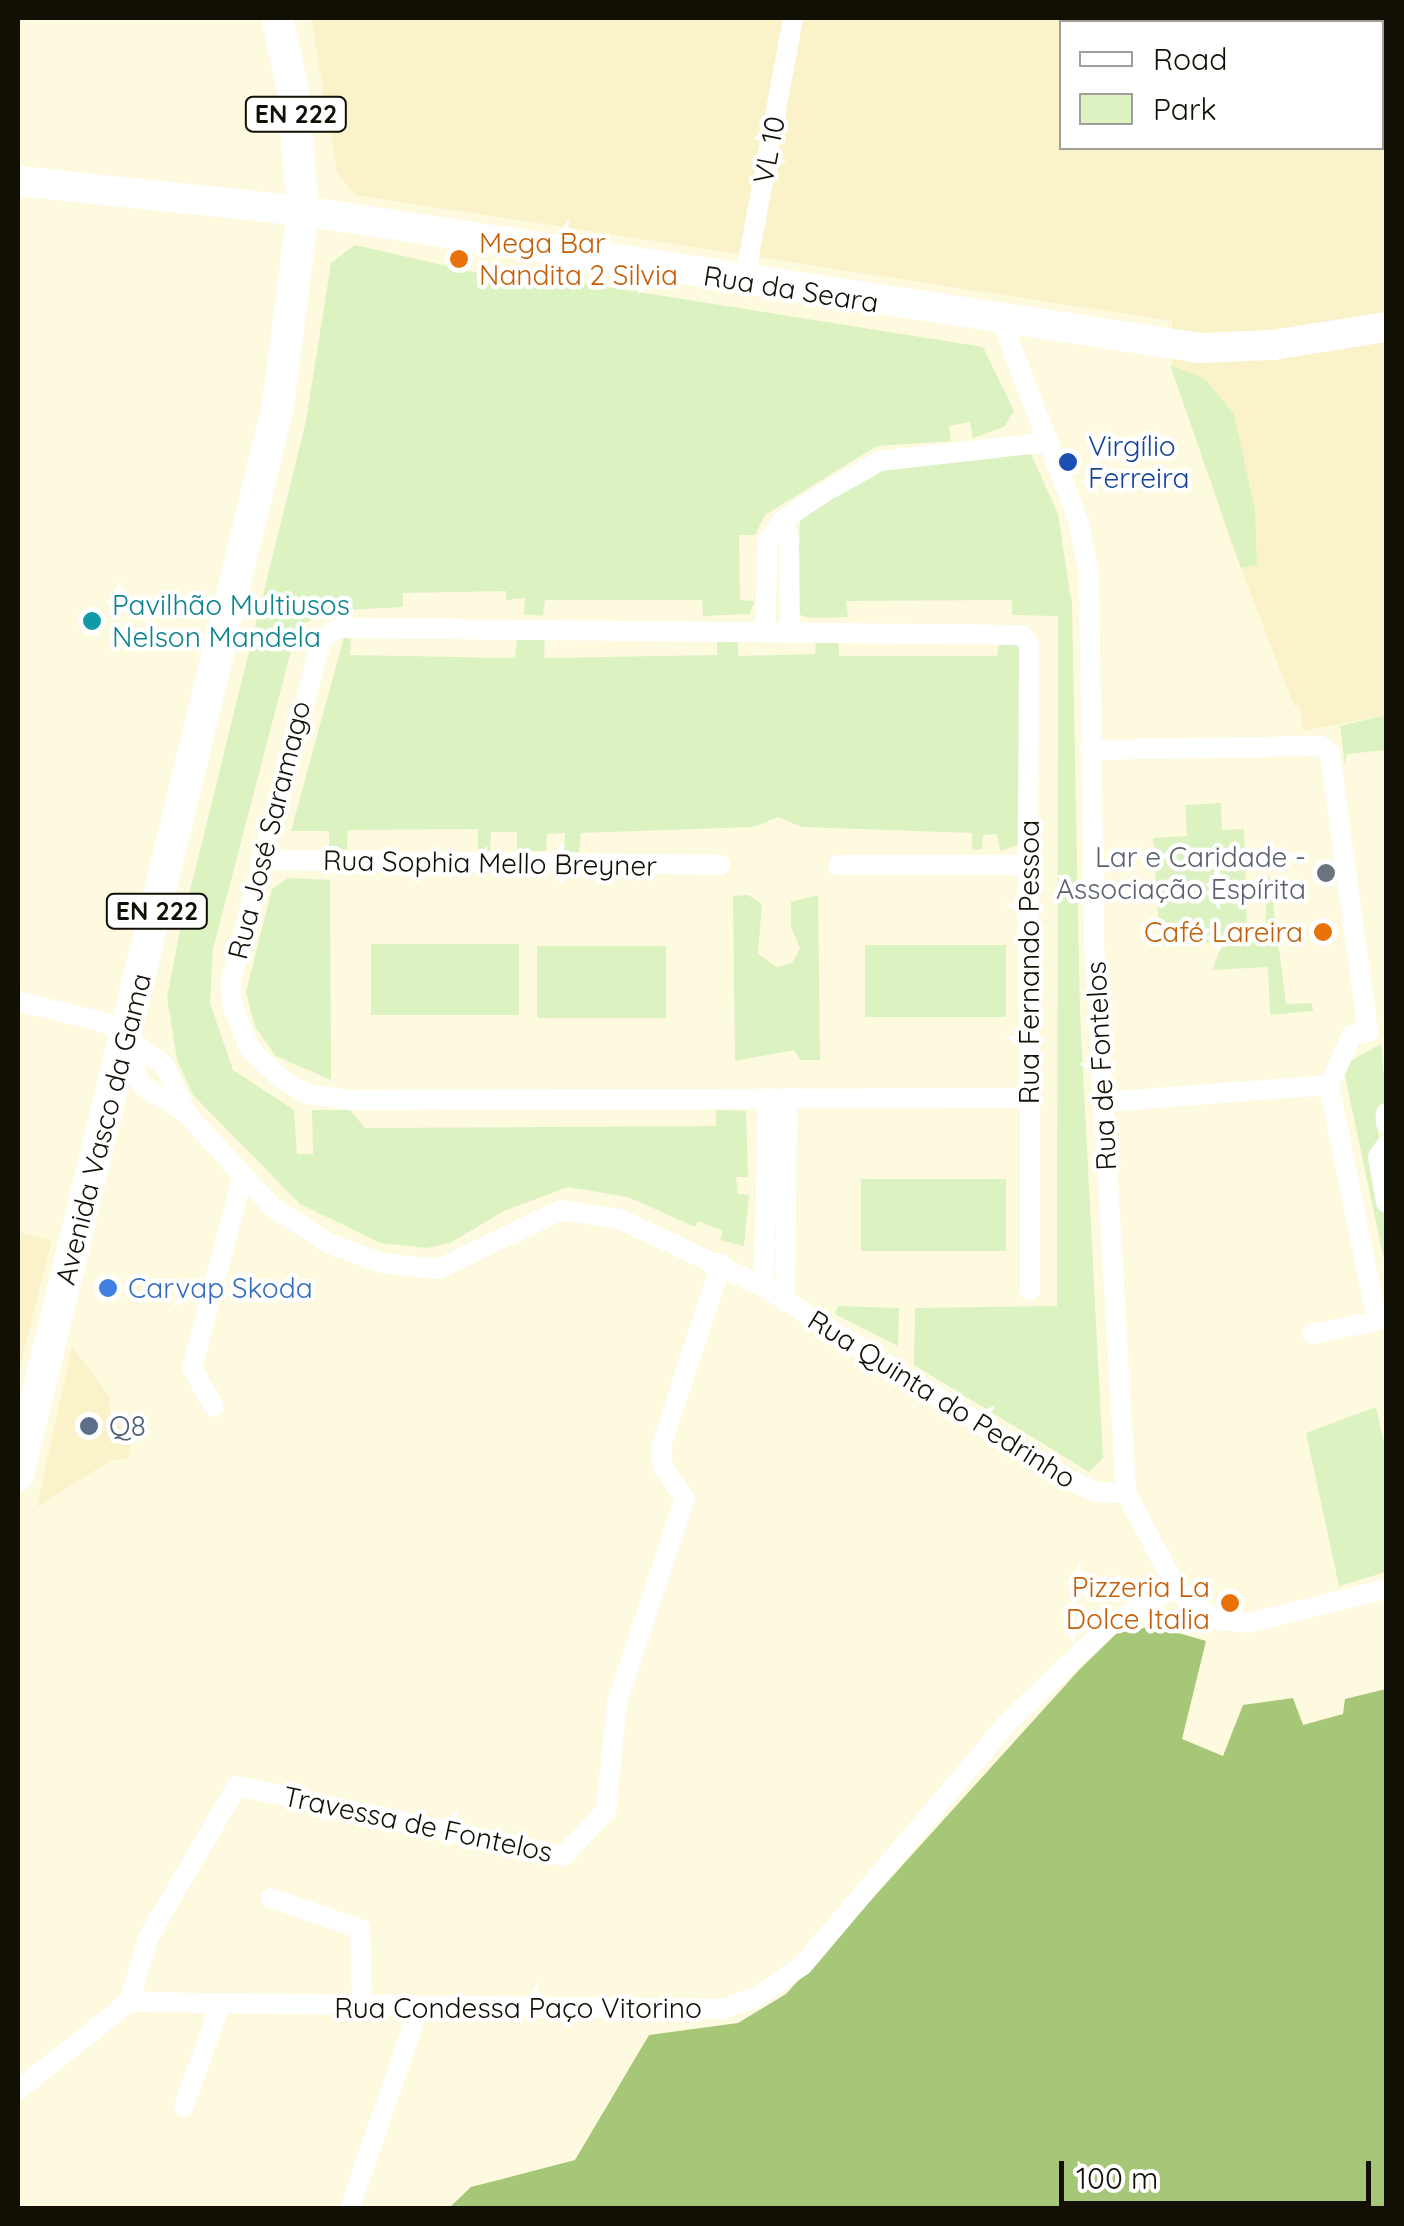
<!DOCTYPE html>
<meta charset="utf-8">
<style>
body{margin:0}
#map{position:relative;width:1404px;height:2226px;overflow:hidden;background:#fefadf;font-family:Quicksand,sans-serif}
div>[style]{position:absolute}
.built>*{inset:0;background:#faf3ca}
.green>*{inset:0;background:#dcf2c1;transform-origin:0 0}
.forest>*{inset:0;background:#a5c777}
.street>*{height:20px;margin:-10px;padding:0 10px;transform-origin:10px;border-radius:10px;background:#fff}
.secondary>*{height:30px;margin:-15px;padding:0 15px;transform-origin:15px;border-radius:15px;background:#fff}
.primary>*{height:32px;margin:-16px;padding:0 16px;transform-origin:16px;border-radius:16px;background:#fff}
.dots>*{width:28px;height:28px;translate:-50% -50%;box-sizing:border-box;border:5px solid #fff;border-radius:50%}
span{translate:-50% -50%;white-space:nowrap;text-align:center;line-height:1.15;-webkit-text-stroke:9px #fff;paint-order:stroke}
.shield-label span{padding:2px 8px;background:#fff;border:2px solid;border-radius:8px;-webkit-text-stroke-width:0}
.shield-label{font-size:25px;color:#121005;font-weight:700}
.street-label{font-size:28px;color:#121005}
.food-label{font-size:28px;color:#c56008}
.left{translate:0 -50%;text-align:left}
.right{translate:-100% -50%;text-align:right}
.transit-label{font-size:28px;color:#164399}
.culture-label{font-size:28px;color:#0d838f}
.worship-label{font-size:28px;color:#5b616d}
.shop-label{font-size:28px;color:#366cbe}
.service-label{font-size:28px;color:#4e5e75}
.frame{position:absolute;inset:0;border:20px solid #121005;pointer-events:none}
.legend{position:absolute;left:1059px;top:20px;width:325px;height:130px;box-sizing:border-box;background:#fff;border:2px solid #a09f9b;margin:0;padding:12px 18px;list-style:none;font-size:30px;color:#121005}
.legend li{display:flex;align-items:center;gap:20px;height:50px}
.legend b{width:50px;border:2px solid #a09f9b}
.scale{position:absolute;left:1059px;top:2161px;width:312px;height:45px;box-sizing:border-box;border:5px solid #121005;border-top:0;padding-left:12px;font-size:30px;line-height:35px;white-space:nowrap;color:#121005;-webkit-text-stroke:8px #fff;paint-order:stroke}
</style>
<div id="map">
<div class="built">
<div style="clip-path:polygon(evenodd,311px 18px,1386px 18px,1386px 715px,1303px 731px,1300px 705px,1294px 706px,1231px 543px,1172px 368px,1172px 321px,355px 195px,337px 173px,311px 18px,1062px 22px,1382px 22px,1382px 148px,1062px 148px,1062px 22px)"></div>
<div style="clip-path:polygon(18px 1232px,52px 1240px,18px 1374px)"></div>
<div style="clip-path:polygon(72px 1346px,109px 1396px,112px 1423px,135px 1430px,128px 1459px,111px 1460px,37px 1507px)"></div>
</div>
<div class="green">
<div style="clip-path:polygon(355px 245px,482px 274px,494px 269px,983px 347px,1014px 411px,1004px 427px,973px 438px,970px 422px,949px 426px,951px 441px,877px 446px,765px 515px,755px 535px,739px 535px,740px 600px,755px 601px,749px 614px,703px 616px,702px 600px,545px 600px,543px 616px,524px 614px,525px 598px,506px 600px,506px 591px,403px 593px,403px 607px,327px 611px,299px 627px,292px 647px,213px 949px,210px 1003px,233px 1070px,294px 1110px,297px 1154px,313px 1154px,312px 1110px,350px 1110px,365px 1128px,716px 1126px,716px 1110px,746px 1111px,748px 1177px,736px 1177px,738px 1194px,749px 1195px,744px 1246px,720px 1240px,723px 1231px,698px 1221px,695px 1227px,628px 1197px,568px 1187px,504px 1211px,450px 1243px,427px 1248px,381px 1243px,300px 1204px,193px 1095px,177px 1060px,167px 997px,180px 931px,306px 421px,331px 263px)"></div>
<div style="clip-path:polygon(1170px 365px,1204px 378px,1234px 414px,1255px 510px,1257px 565px,1241px 568px)"></div>
<div style="clip-path:polygon(1031px 454px,1058px 514px,1072px 605px,1080px 1012px,1103px 1458px,1089px 1472px,914px 1365px,915px 1308px,1057px 1306px,1058px 616px,1012px 615px,1012px 600px,846px 601px,848px 617px,811px 618px,800px 615px,797px 603px,800px 519px,884px 466px)"></div>
<div style="clip-path:polygon(344px 637px,351px 639px,350px 655px,515px 658px,517px 639px,545px 638px,544px 658px,717px 655px,717px 638px,738px 638px,738px 656px,815px 654px,816px 638px,838px 638px,839px 656px,997px 656px,1000px 639px,1021px 638px,1018px 845px,1000px 851px,997px 834px,983px 835px,982px 849px,972px 850px,972px 833px,802px 827px,778px 817px,753px 827px,581px 833px,579px 852px,564px 852px,565px 833px,547px 834px,546px 851px,517px 851px,517px 832px,491px 832px,490px 851px,478px 850px,478px 829px,348px 830px,347px 849px,329px 850px,329px 831px,291px 831px)"></div>
<div style="clip-path:polygon(1386px 715px,1386px 750px,1347px 754px,1345px 765px,1340px 726px)"></div>
<div style="clip-path:polygon(1221px 803px,1222px 830px,1244px 829px,1247px 927px,1265px 924px,1269px 872px,1286px 1004px,1312px 1003px,1313px 1011px,1270px 1015px,1268px 967px,1212px 970px,1223px 942px,1160px 945px,1153px 838px,1187px 836px,1185px 805px)"></div>
<div style="clip-path:polygon(288px 878px,330px 880px,331px 1080px,276px 1056px,255px 1027px,246px 992px,272px 889px)"></div>
<div style="clip-path:polygon(748px 895px,762px 904px,758px 954px,777px 967px,792px 963px,800px 948px,791px 927px,791px 902px,818px 895px,820px 1060px,800px 1060px,794px 1050px,735px 1061px,733px 896px)"></div>
<div style="left:371px;top:944px;width:148px;height:71px"></div>
<div style="left:865px;top:945px;width:141px;height:72px"></div>
<div style="left:666px;top:946px;width:72px;height:129px;rotate:90deg"></div>
<div style="clip-path:polygon(1381px 1044px,1386px 1101px,1375px 1116px,1380px 1143px,1374px 1153px,1386px 1213px,1386px 1269px,1345px 1076px,1347px 1063px)"></div>
<div style="left:861px;top:1179px;width:145px;height:72px"></div>
<div style="clip-path:polygon(838px 1306px,899px 1308px,898px 1346px,835px 1314px)"></div>
<div style="clip-path:polygon(1376px 1407px,1386px 1453px,1386px 1572px,1339px 1586px,1306px 1433px)"></div>
</div>
<div class="forest">
<div style="clip-path:polygon(1154px 1626px,1206px 1641px,1182px 1739px,1223px 1756px,1243px 1705px,1293px 1698px,1303px 1725px,1343px 1714px,1345px 1699px,1386px 1689px,1386px 2208px,449px 2208px,471px 2187px,575px 2160px,649px 2035px,738px 2023px,786px 1994px,1080px 1669px,1117px 1633px)"></div>
</div>
<div class="street">
<div style="left:744px;top:283px;width:269px;rotate:-79.5deg"></div>
<div style="left:1001px;top:320px;width:217px;rotate:68.9deg"></div>
<div style="left:1079px;top:522px;width:54px;rotate:79.3deg"></div>
<div style="left:1089px;top:575px;width:366px;rotate:89.2deg"></div>
<div style="left:1094px;top:941px;width:553px;rotate:86.68deg"></div>
<div style="left:1126px;top:1493px;width:106px;rotate:62deg"></div>
<div style="left:1176px;top:1587px;width:27px;rotate:48deg"></div>
<div style="left:1194px;top:1607px;width:29px;rotate:27deg"></div>
<div style="left:1220px;top:1620px;width:29px;rotate:6deg"></div>
<div style="left:1249px;top:1623px;width:141px;rotate:-13.9deg"></div>
<div style="left:783px;top:520px;width:21px;rotate:73deg"></div>
<div style="left:789px;top:540px;width:91px;rotate:89.4deg"></div>
<div style="left:765px;top:630px;width:89px;rotate:-88.1deg"></div>
<div style="left:768px;top:541px;width:26px;rotate:-54deg"></div>
<div style="left:783px;top:520px;width:48px;rotate:-34deg"></div>
<div style="left:823px;top:493px;width:65px;rotate:-29.3deg"></div>
<div style="left:880px;top:461px;width:170px;rotate:-6.4deg"></div>
<div style="left:1090px;top:750px;width:231px;rotate:-1deg"></div>
<div style="left:1321px;top:746px;width:12px;rotate:42deg"></div>
<div style="left:1330px;top:754px;width:281px;rotate:82.2deg"></div>
<div style="left:1368px;top:1032px;width:16px;rotate:169deg"></div>
<div style="left:1352px;top:1035px;width:55px;rotate:114.7deg"></div>
<div style="left:260px;top:860px;width:460px;rotate:0.6deg"></div>
<div style="left:838px;top:865px;width:190px"></div>
<div style="left:18px;top:1001px;width:92px;rotate:13.9deg"></div>
<div style="left:107px;top:1023px;width:71px;rotate:36.4deg"></div>
<div style="left:164px;top:1065px;width:49px;rotate:64.5deg"></div>
<div style="left:126px;top:1051px;width:38px;rotate:65deg"></div>
<div style="left:142px;top:1086px;width:52px;rotate:31.5deg"></div>
<div style="left:186px;top:1113px;width:127px;rotate:47.5deg"></div>
<div style="left:272px;top:1207px;width:67px;rotate:32.7deg"></div>
<div style="left:328px;top:1243px;width:58px;rotate:20.3deg"></div>
<div style="left:382px;top:1263px;width:56px;rotate:6.1deg"></div>
<div style="left:438px;top:1269px;width:136px;rotate:-25.6deg"></div>
<div style="left:561px;top:1210px;width:60px;rotate:8.7deg"></div>
<div style="left:620px;top:1219px;width:159px;rotate:25.3deg"></div>
<div style="left:764px;top:1287px;width:361px;rotate:32.3deg"></div>
<div style="left:1069px;top:1480px;width:30px;rotate:24deg"></div>
<div style="left:1096px;top:1492px;width:30px;rotate:2deg"></div>
<div style="left:1103px;top:1102px;width:227px;rotate:-4.3deg"></div>
<div style="left:1386px;top:1113px;width:10px;rotate:90deg"></div>
<div style="left:1386px;top:1145px;width:14px;rotate:124deg"></div>
<div style="left:1378px;top:1157px;width:46px;rotate:79.9deg"></div>
<div style="left:764px;top:1287px;width:189px;rotate:-88.8deg"></div>
<div style="left:1030px;top:1290px;width:192px;rotate:-90deg"></div>
<div style="left:1030px;top:1098px;width:250px;rotate:-90.5deg"></div>
<div style="left:1028px;top:848px;width:203px;rotate:-89.7deg"></div>
<div style="left:1029px;top:645px;width:12px;rotate:-125deg"></div>
<div style="left:1022px;top:635px;width:682px;rotate:-179.41deg"></div>
<div style="left:340px;top:628px;width:21px;rotate:151deg"></div>
<div style="left:322px;top:638px;width:355px;rotate:104.9deg"></div>
<div style="left:231px;top:981px;width:26px;rotate:86deg"></div>
<div style="left:233px;top:1007px;width:45px;rotate:68deg"></div>
<div style="left:250px;top:1049px;width:43px;rotate:44.1deg"></div>
<div style="left:281px;top:1079px;width:31px;rotate:29deg"></div>
<div style="left:308px;top:1094px;width:42px;rotate:8.1deg"></div>
<div style="left:350px;top:1100px;width:680px;rotate:-0.17deg"></div>
<div style="left:785px;top:1302px;width:204px;rotate:-89.4deg"></div>
<div style="left:1312px;top:1334px;width:66px;rotate:-11.3deg"></div>
<div style="left:1377px;top:1321px;width:241px;rotate:-101.5deg"></div>
<div style="left:214px;top:1407px;width:45px;rotate:-119.4deg"></div>
<div style="left:192px;top:1368px;width:196px;rotate:-75.2deg"></div>
<div style="left:271px;top:1898px;width:94px;rotate:19.2deg"></div>
<div style="left:360px;top:1929px;width:78px;rotate:88.5deg"></div>
<div style="left:129px;top:2002px;width:69px;rotate:-73.1deg"></div>
<div style="left:149px;top:1936px;width:174px;rotate:-59.6deg"></div>
<div style="left:237px;top:1786px;width:333px;rotate:12.1deg"></div>
<div style="left:563px;top:1856px;width:62px;rotate:-46.3deg"></div>
<div style="left:606px;top:1811px;width:109px;rotate:-84.2deg"></div>
<div style="left:617px;top:1703px;width:215px;rotate:-71.6deg"></div>
<div style="left:685px;top:1499px;width:38px;rotate:-125deg"></div>
<div style="left:663px;top:1468px;width:21px;rotate:-95deg"></div>
<div style="left:661px;top:1447px;width:193px;rotate:-71.8deg"></div>
<div style="left:18px;top:2090px;width:142px;rotate:-38.4deg"></div>
<div style="left:129px;top:2002px;width:593px;rotate:0.68deg"></div>
<div style="left:722px;top:2009px;width:37px;rotate:-19deg"></div>
<div style="left:757px;top:1997px;width:56px;rotate:-34.8deg"></div>
<div style="left:803px;top:1965px;width:321px;rotate:-49.8deg"></div>
<div style="left:1010px;top:1720px;width:139px;rotate:-43.5deg"></div>
<div style="left:1111px;top:1624px;width:75px;rotate:-29.6deg"></div>
<div style="left:184px;top:2106px;width:107px;rotate:-70.4deg"></div>
<div style="left:350px;top:2208px;width:212px;rotate:-71deg"></div>
</div>
<div class="secondary">
<div style="left:18px;top:181px;width:287px;rotate:6deg"></div>
<div style="left:303px;top:211px;width:907px;rotate:8.68deg"></div>
<div style="left:1200px;top:348px;width:73px;rotate:-2.4deg"></div>
<div style="left:1273px;top:345px;width:114px;rotate:-9.1deg"></div>
</div>
<div class="primary">
<div style="left:18px;top:1475px;width:1100px;rotate:-76.33deg"></div>
<div style="left:278px;top:406px;width:197px;rotate:-82.7deg"></div>
<div style="left:303px;top:211px;width:121px;rotate:-94.7deg"></div>
<div style="left:293px;top:90px;width:74px;rotate:-102.5deg"></div>
</div>
<div class="dots">
<div style="left:459px;top:259px;background:#e8710a"></div>
<div style="left:1068px;top:462px;background:#1a4fb4"></div>
<div style="left:92px;top:621px;background:#0f9aa8"></div>
<div style="left:1326px;top:873px;background:#6b7280"></div>
<div style="left:1323px;top:932px;background:#e8710a"></div>
<div style="left:108px;top:1288px;background:#3f7fe0"></div>
<div style="left:89px;top:1426px;background:#5c6f8a"></div>
<div style="left:1230px;top:1603px;background:#e8710a"></div>
</div>
<div class="shield-label">
<span style="left:296px;top:114px">EN 222</span>
<span style="left:157px;top:911px">EN 222</span>
</div>
<div class="street-label">
<span style="left:769px;top:150px;rotate:-79deg">VL 10</span>
<span style="left:791px;top:289px;rotate:9deg">Rua da Seara</span>
<span style="left:269px;top:830px;rotate:-76deg">Rua José Saramago</span>
<span style="left:490px;top:863px;rotate:1deg">Rua Sophia Mello Breyner</span>
<span style="left:1029px;top:962px;rotate:-90deg">Rua Fernando Pessoa</span>
<span style="left:1101px;top:1066px;rotate:-93deg">Rua de Fontelos</span>
<span style="left:103px;top:1129px;rotate:-76deg">Avenida Vasco da Gama</span>
<span style="left:942px;top:1399px;rotate:32deg">Rua Quinta do Pedrinho</span>
<span style="left:418px;top:1824px;rotate:12deg">Travessa de Fontelos</span>
<span style="left:518px;top:2008px">Rua Condessa Paço Vitorino</span>
</div>
<div class="food-label">
<span class="left" style="left:479px;top:259px">Mega Bar<br>Nandita 2 Silvia</span>
<span class="right" style="left:1303px;top:932px">Café Lareira</span>
<span class="right" style="left:1210px;top:1603px">Pizzeria La<br>Dolce Italia</span>
</div>
<div class="transit-label">
<span class="left" style="left:1088px;top:462px">Virgílio<br>Ferreira</span>
</div>
<div class="culture-label">
<span class="left" style="left:112px;top:621px">Pavilhão Multiusos<br>Nelson Mandela</span>
</div>
<div class="worship-label">
<span class="right" style="left:1306px;top:873px">Lar e Caridade -<br>Associação Espírita</span>
</div>
<div class="shop-label">
<span class="left" style="left:128px;top:1288px">Carvap Skoda</span>
</div>
<div class="service-label">
<span class="left" style="left:109px;top:1426px">Q8</span>
</div>
<div class="frame"></div>
<ul class="legend">
<li><b style="height:12px;background:#fff"></b>Road</li>
<li><b style="height:28px;background:#dcf2c1"></b>Park</li>
</ul>
<div class="scale">100 m</div>
</div>
